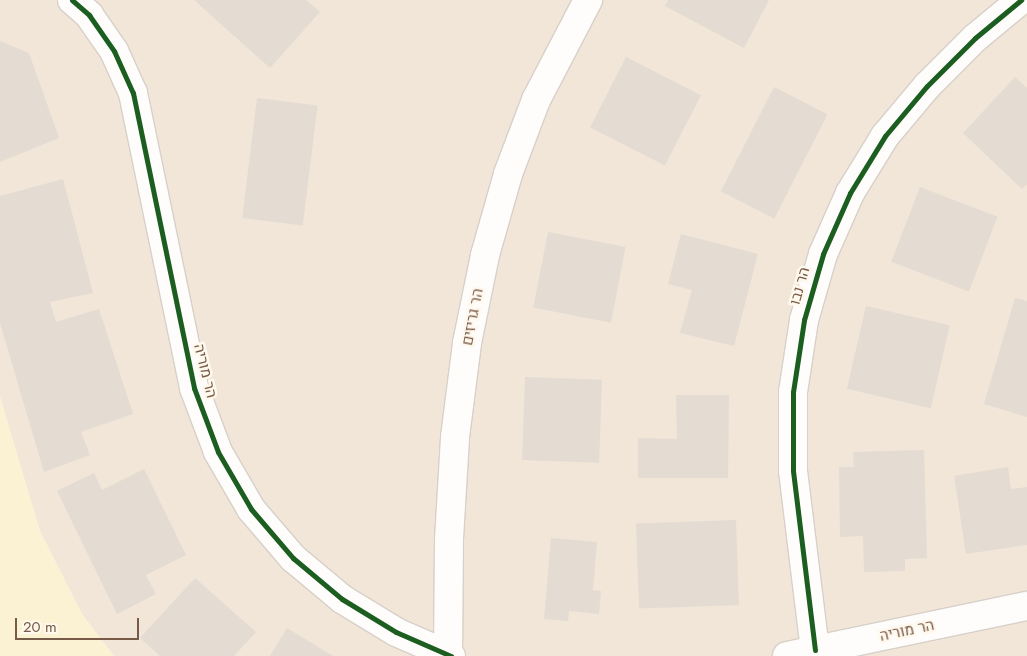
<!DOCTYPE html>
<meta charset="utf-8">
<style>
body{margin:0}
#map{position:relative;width:1027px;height:656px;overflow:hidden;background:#f7f3eb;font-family:Jost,Heebo,sans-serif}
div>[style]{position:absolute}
.residential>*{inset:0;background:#f1e6d8}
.sand>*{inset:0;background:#fbf1d3}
.building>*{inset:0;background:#e4dbd2;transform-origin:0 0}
.roads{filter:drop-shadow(1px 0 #d7d0c9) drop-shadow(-1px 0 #d7d0c9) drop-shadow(0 1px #d7d0c9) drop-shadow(0 -1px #d7d0c9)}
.street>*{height:28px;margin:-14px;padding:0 14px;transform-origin:14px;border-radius:14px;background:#fefdfc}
.cycleway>*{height:5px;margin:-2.5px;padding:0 2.5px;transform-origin:2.5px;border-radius:2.5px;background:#1b5e20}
span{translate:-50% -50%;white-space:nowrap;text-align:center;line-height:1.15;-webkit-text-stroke:5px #fff8ed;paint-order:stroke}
.street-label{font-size:15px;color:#785a49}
.scale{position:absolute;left:15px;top:618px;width:124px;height:22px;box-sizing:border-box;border:2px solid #785a49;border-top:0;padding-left:6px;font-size:15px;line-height:18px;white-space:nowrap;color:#785a49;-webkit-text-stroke:4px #fff8ed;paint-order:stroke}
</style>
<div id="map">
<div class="residential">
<div style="clip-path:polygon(0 0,1027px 0,1027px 656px,114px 656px,82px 614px,40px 531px,0 397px)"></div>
</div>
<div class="sand">
<div style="clip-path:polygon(0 397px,40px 531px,82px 614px,114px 656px,0 656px)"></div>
</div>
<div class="building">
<div style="clip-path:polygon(194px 0,306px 0,320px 12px,270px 68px)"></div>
<div style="clip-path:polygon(668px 0,769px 0,744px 48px,665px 6px)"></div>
<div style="clip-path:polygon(0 41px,29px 53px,59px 138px,0 162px)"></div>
<div style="left:626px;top:57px;width:84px;height:79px;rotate:27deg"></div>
<div style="clip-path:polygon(1015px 77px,1027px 88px,1027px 184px,1022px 189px,963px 133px)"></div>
<div style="left:774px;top:87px;width:60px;height:117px;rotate:27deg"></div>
<div style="left:257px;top:98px;width:61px;height:121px;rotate:7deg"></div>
<div style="clip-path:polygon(63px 179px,93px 293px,50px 302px,56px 322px,99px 309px,133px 414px,81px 432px,90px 455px,44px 472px,0 323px,0 196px)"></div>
<div style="left:920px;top:187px;width:83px;height:80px;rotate:21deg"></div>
<div style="left:548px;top:232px;width:79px;height:77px;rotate:11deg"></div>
<div style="clip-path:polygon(681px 234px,758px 254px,734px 346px,680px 333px,692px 290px,668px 284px)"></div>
<div style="clip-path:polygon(1015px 298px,1027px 301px,1027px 417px,984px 404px)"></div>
<div style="left:866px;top:306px;width:86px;height:85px;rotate:13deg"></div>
<div style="left:525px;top:377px;width:77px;height:83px;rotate:2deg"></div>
<div style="clip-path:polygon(676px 395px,729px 395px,728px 478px,638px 478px,638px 438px,677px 439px)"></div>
<div style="clip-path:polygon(924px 450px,927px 558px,905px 559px,905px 571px,864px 572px,863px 536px,840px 537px,839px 467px,854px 467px,853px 452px)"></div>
<div style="clip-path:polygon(1008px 467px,1011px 489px,1027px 487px,1027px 545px,966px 554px,954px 476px)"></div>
<div style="clip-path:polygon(144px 469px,186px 555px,146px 575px,156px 594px,117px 614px,57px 491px,94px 473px,102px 490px)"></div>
<div style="left:736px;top:520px;width:85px;height:100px;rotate:88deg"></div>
<div style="clip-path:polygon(551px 538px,597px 542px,593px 590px,601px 591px,599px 614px,569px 611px,568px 621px,544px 619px)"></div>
<div style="clip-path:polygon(195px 578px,256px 632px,234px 656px,160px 656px,140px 638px)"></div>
<div style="clip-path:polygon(287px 628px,333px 656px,270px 656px)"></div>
</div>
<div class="roads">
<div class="street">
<div style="left:72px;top:0;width:23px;rotate:41deg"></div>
<div style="left:89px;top:15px;width:44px;rotate:55.2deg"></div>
<div style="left:114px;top:51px;width:46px;rotate:65.7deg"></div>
<div style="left:133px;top:93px;width:301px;rotate:78.3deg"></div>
<div style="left:194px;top:388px;width:68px;rotate:69.4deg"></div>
<div style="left:218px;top:452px;width:66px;rotate:59.9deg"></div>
<div style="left:251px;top:509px;width:65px;rotate:49.4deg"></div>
<div style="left:293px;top:558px;width:64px;rotate:39.9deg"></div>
<div style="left:342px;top:599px;width:63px;rotate:31.4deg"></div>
<div style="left:396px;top:632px;width:60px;rotate:23.6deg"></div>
<div style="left:815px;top:650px;width:181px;rotate:-97deg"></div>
<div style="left:793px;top:470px;width:78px;rotate:-90deg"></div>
<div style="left:793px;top:392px;width:73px;rotate:-81.3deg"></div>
<div style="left:804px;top:320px;width:69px;rotate:-73.9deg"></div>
<div style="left:823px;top:254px;width:67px;rotate:-66.1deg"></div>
<div style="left:850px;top:193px;width:67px;rotate:-58.4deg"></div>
<div style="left:885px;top:136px;width:65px;rotate:-50deg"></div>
<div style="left:927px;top:86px;width:68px;rotate:-45deg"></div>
<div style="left:975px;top:38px;width:60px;rotate:-39.6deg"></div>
<div style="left:448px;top:655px;width:116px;rotate:-89.5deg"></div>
<div style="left:449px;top:539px;width:102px;rotate:-86.6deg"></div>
<div style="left:455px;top:437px;width:95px;rotate:-82.7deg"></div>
<div style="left:467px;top:343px;width:90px;rotate:-78.4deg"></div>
<div style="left:485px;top:255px;width:84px;rotate:-74.1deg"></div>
<div style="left:508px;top:174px;width:79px;rotate:-69.3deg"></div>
<div style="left:536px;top:100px;width:113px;rotate:-62.5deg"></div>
<div style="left:787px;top:656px;width:245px;rotate:-11.8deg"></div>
</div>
</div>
<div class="cycleway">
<div style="left:72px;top:0;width:23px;rotate:41deg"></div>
<div style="left:89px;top:15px;width:44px;rotate:55.2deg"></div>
<div style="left:114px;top:51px;width:46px;rotate:65.7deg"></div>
<div style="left:133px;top:93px;width:301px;rotate:78.3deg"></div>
<div style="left:194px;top:388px;width:68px;rotate:69.4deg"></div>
<div style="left:218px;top:452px;width:66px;rotate:59.9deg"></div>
<div style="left:251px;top:509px;width:65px;rotate:49.4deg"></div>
<div style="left:293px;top:558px;width:64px;rotate:39.9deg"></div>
<div style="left:342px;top:599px;width:63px;rotate:31.4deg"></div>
<div style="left:396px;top:632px;width:60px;rotate:23.6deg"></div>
<div style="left:815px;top:650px;width:181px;rotate:-97deg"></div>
<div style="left:793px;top:470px;width:78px;rotate:-90deg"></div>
<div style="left:793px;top:392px;width:73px;rotate:-81.3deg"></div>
<div style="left:804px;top:320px;width:69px;rotate:-73.9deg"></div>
<div style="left:823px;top:254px;width:67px;rotate:-66.1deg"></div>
<div style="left:850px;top:193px;width:67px;rotate:-58.4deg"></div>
<div style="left:885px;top:136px;width:65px;rotate:-50deg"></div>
<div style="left:927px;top:86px;width:68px;rotate:-45deg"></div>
<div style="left:975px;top:38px;width:60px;rotate:-39.6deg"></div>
</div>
<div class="street-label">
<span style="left:800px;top:286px;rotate:-74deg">הר נבו</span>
<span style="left:473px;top:317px;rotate:-79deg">הר גריזים</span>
<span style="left:205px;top:371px;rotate:76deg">הר מוריה</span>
<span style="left:907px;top:631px;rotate:-12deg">הר מוריה</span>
</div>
<div class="scale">20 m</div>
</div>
